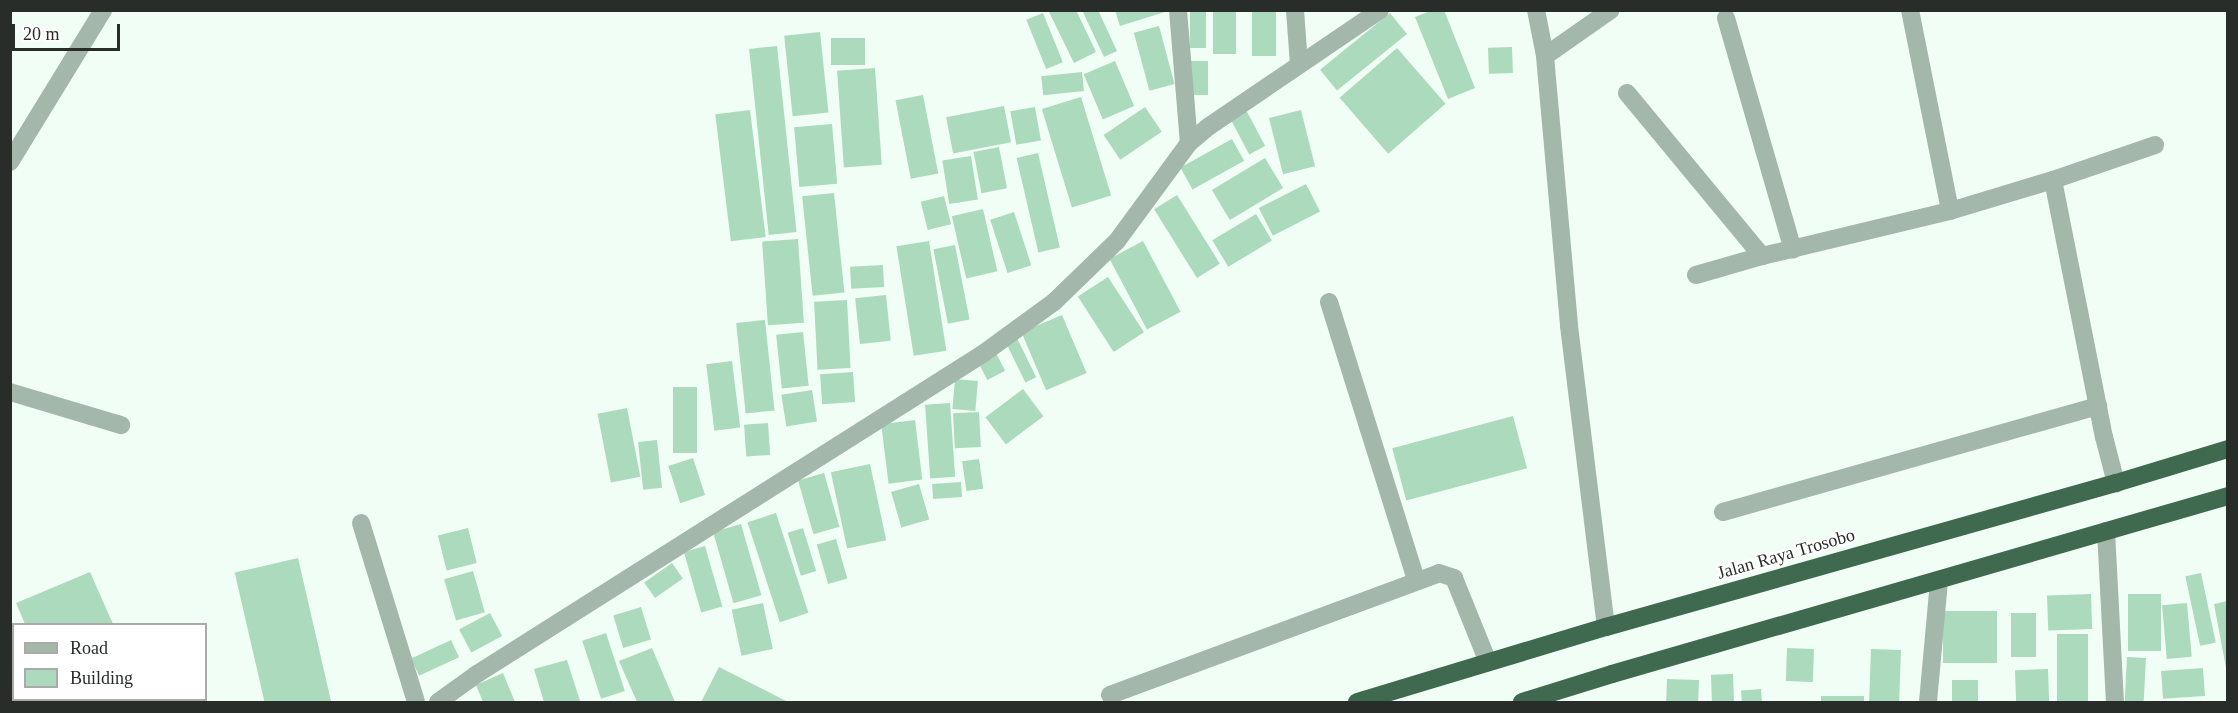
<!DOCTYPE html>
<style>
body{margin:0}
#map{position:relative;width:2238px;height:713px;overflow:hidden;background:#f1fef5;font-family:"Times New Roman",serif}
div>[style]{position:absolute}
.building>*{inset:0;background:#acdabc;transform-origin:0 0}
.minor>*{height:18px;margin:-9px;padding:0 9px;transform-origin:9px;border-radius:9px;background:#a3b7aa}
.highway>*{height:18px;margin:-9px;padding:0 9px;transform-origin:9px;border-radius:9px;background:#406a50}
span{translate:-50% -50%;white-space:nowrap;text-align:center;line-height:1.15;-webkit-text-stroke:4.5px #fff;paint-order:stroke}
.street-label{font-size:18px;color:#282d2a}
.frame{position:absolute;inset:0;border:12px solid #282d2a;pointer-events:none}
.legend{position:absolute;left:12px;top:623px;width:195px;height:78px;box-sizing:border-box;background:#fff;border:2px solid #a9abaa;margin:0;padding:8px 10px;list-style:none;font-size:18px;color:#282d2a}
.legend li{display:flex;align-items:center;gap:12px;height:30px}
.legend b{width:30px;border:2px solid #a9abaa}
.scale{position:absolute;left:12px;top:24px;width:108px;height:27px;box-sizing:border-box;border:3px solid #282d2a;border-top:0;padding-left:8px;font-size:18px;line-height:21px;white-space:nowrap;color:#282d2a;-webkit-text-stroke:4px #fff;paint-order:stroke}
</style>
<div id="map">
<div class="building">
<div style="clip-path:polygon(1052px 10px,1076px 10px,1096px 52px,1074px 63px,1049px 12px)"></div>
<div style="clip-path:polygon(1082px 10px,1098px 10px,1117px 51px,1104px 57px)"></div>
<div style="clip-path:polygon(1115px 10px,1168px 10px,1168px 11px,1120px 26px)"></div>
<div style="left:1190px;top:10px;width:16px;height:38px"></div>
<div style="left:1213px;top:10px;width:23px;height:44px"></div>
<div style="left:1252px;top:10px;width:24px;height:46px"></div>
<div style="clip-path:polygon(1433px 10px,1444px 10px,1475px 88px,1448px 99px,1415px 17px)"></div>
<div style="left:1043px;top:13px;width:53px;height:18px;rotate:68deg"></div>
<div style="left:1390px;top:13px;width:27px;height:90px;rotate:51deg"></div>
<div style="left:1159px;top:26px;width:60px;height:26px;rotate:75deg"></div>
<div style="left:820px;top:32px;width:81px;height:36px;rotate:84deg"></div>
<div style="left:831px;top:38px;width:34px;height:27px"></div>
<div style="left:777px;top:46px;width:187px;height:28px;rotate:84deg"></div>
<div style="left:1512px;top:47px;width:26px;height:24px;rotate:88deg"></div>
<div style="left:1397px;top:48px;width:74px;height:76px;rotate:49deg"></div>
<div style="left:1115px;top:61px;width:49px;height:34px;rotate:67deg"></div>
<div style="left:1190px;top:61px;width:18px;height:34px"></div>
<div style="left:875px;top:68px;width:97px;height:38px;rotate:86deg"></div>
<div style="left:1082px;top:72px;width:19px;height:41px;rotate:84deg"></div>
<div style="left:923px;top:95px;width:80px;height:28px;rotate:79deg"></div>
<div style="left:1081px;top:97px;width:103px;height:41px;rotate:73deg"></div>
<div style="left:1004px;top:106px;width:37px;height:59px;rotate:79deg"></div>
<div style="left:1035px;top:107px;width:34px;height:25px;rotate:80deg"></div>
<div style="left:1145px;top:107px;width:30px;height:50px;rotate:56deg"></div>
<div style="left:1245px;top:108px;width:43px;height:18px;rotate:62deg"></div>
<div style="left:750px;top:110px;width:128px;height:35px;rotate:83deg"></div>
<div style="left:1301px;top:110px;width:58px;height:33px;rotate:76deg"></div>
<div style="left:832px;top:124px;width:60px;height:38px;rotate:85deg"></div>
<div style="left:1232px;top:139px;width:25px;height:59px;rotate:61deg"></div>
<div style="left:999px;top:147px;width:42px;height:26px;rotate:79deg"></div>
<div style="left:1038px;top:153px;width:97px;height:22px;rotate:77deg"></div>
<div style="left:971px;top:156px;width:44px;height:29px;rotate:81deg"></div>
<div style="left:1265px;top:158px;width:35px;height:62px;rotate:59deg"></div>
<div style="left:1306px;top:184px;width:31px;height:53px;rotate:63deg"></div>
<div style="left:834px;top:193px;width:100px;height:32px;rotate:84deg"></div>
<div style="left:1177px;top:195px;width:81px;height:27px;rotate:58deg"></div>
<div style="left:944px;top:196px;width:29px;height:24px;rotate:76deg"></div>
<div style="left:983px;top:209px;width:64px;height:32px;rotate:77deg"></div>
<div style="left:1014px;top:212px;width:56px;height:25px;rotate:72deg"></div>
<div style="left:1256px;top:214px;width:31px;height:51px;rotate:59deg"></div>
<div style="left:798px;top:239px;width:84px;height:36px;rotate:86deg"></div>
<div style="left:929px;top:241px;width:111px;height:33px;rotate:81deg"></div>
<div style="left:1143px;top:241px;width:80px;height:38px;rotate:62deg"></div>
<div style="left:955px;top:245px;width:76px;height:22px;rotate:79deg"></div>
<div style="left:883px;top:265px;width:22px;height:33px;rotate:87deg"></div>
<div style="left:1108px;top:277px;width:66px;height:36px;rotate:57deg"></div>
<div style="left:886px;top:295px;width:46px;height:31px;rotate:84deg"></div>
<div style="left:847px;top:300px;width:68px;height:33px;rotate:87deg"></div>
<div style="left:1062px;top:315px;width:63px;height:44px;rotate:67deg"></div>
<div style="left:765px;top:320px;width:91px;height:29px;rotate:84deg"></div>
<div style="left:803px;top:332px;width:54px;height:27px;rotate:84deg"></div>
<div style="left:1016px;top:336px;width:46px;height:12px;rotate:64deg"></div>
<div style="left:996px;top:353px;width:20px;height:20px;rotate:63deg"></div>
<div style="left:732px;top:361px;width:67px;height:26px;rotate:83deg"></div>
<div style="left:853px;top:372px;width:30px;height:33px;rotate:86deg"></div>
<div style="left:955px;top:379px;width:23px;height:30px;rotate:5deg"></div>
<div style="left:673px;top:387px;width:24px;height:66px"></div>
<div style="left:1023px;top:389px;width:34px;height:47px;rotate:53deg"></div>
<div style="left:812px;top:390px;width:32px;height:31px;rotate:81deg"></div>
<div style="left:950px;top:403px;width:74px;height:25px;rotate:86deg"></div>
<div style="left:627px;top:408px;width:70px;height:30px;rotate:79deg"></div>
<div style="left:979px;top:412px;width:35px;height:26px;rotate:87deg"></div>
<div style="left:1513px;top:416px;width:54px;height:125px;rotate:75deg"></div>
<div style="left:915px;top:420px;width:60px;height:34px;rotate:83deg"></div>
<div style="left:768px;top:423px;width:32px;height:24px;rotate:86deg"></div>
<div style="left:657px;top:440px;width:48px;height:19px;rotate:84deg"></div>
<div style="left:693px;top:458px;width:39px;height:26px;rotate:72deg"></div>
<div style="left:979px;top:459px;width:30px;height:17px;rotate:82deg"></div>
<div style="left:870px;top:464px;width:78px;height:40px;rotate:78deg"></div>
<div style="left:824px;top:473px;width:56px;height:27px;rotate:74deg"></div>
<div style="left:961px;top:482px;width:15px;height:29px;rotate:86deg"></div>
<div style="left:919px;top:484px;width:37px;height:29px;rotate:74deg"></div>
<div style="left:776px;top:513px;width:105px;height:30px;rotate:72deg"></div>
<div style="left:741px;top:524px;width:74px;height:29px;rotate:74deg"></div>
<div style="left:468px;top:528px;width:36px;height:31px;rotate:76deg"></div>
<div style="left:803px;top:528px;width:45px;height:16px;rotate:73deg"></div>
<div style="left:836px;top:539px;width:41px;height:20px;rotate:74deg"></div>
<div style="left:705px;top:546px;width:63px;height:22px;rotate:74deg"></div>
<div style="left:298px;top:558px;width:148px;height:65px;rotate:77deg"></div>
<div style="left:672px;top:563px;width:19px;height:34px;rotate:55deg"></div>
<div style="left:473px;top:571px;width:43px;height:30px;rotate:74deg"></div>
<div style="clip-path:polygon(90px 572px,113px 624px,25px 624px,16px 603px)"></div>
<div style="left:2201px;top:573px;width:71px;height:16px;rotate:78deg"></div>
<div style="left:2091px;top:594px;width:35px;height:44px;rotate:88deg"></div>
<div style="left:2128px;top:594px;width:33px;height:57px"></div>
<div style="clip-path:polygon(2228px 601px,2228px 668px,2226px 668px,2214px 604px)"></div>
<div style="left:763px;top:603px;width:47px;height:32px;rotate:78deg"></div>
<div style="left:2187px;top:603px;width:54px;height:25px;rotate:85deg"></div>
<div style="left:641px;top:607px;width:34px;height:29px;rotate:73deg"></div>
<div style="left:1943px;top:611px;width:54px;height:52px"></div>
<div style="left:490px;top:613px;width:26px;height:35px;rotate:62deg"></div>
<div style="left:2011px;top:613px;width:25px;height:44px"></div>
<div style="left:606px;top:633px;width:61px;height:25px;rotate:72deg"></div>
<div style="left:2057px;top:634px;width:31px;height:68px"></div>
<div style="left:451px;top:640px;width:19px;height:44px;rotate:65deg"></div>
<div style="clip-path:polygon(652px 648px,675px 702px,637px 702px,619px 661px)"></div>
<div style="left:1787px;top:648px;width:27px;height:33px;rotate:2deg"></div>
<div style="left:1871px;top:649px;width:30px;height:53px;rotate:2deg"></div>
<div style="left:2127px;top:657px;width:19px;height:45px;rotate:3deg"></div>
<div style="clip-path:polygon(567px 660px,580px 701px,544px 702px,534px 669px)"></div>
<div style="clip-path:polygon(719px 667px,788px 702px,701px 702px)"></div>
<div style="left:2203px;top:668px;width:28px;height:42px;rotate:86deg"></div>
<div style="left:2048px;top:669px;width:33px;height:33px;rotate:88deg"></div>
<div style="clip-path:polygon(503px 673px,515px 702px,483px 702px,476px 685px)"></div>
<div style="left:1733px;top:674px;width:28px;height:22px;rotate:88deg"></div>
<div style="left:1667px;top:679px;width:32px;height:23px;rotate:2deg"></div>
<div style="left:1952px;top:680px;width:26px;height:22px"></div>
<div style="left:1761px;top:689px;width:13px;height:20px;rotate:86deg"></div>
<div style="left:1821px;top:696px;width:43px;height:6px"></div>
<div style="clip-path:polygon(125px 700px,148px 700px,149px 702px,118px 702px)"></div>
</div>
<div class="minor">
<div style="left:1178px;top:10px;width:133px;rotate:85.3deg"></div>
<div style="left:1295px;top:10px;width:55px;rotate:85.8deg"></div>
<div style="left:1536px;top:10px;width:47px;rotate:78.9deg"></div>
<div style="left:1545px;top:56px;width:271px;rotate:84.9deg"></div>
<div style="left:1569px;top:326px;width:303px;rotate:83deg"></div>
<div style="left:1910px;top:10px;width:205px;rotate:78.7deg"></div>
<div style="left:1726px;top:18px;width:241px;rotate:73.9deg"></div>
<div style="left:1545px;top:56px;width:80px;rotate:-34.9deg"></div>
<div style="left:1627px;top:93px;width:212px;rotate:50.4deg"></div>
<div style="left:1762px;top:256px;width:193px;rotate:-13.5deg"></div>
<div style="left:1950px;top:211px;width:108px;rotate:-16.8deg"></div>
<div style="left:2053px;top:180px;width:262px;rotate:78.8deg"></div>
<div style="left:2104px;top:437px;width:48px;rotate:75.4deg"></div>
<div style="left:10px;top:162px;width:178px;rotate:-58.5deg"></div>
<div style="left:2053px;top:180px;width:108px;rotate:-18.9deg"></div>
<div style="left:1696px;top:275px;width:69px;rotate:-16.1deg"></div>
<div style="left:1329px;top:302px;width:291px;rotate:72.6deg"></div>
<div style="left:10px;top:392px;width:116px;rotate:16.6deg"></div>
<div style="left:1723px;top:512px;width:390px;rotate:-15.8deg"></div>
<div style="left:361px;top:523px;width:187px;rotate:72.9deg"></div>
<div style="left:2106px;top:531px;width:171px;rotate:87deg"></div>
<div style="left:1110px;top:695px;width:351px;rotate:-20.3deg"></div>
<div style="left:1439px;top:573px;width:16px;rotate:18deg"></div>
<div style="left:1454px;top:578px;width:91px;rotate:68deg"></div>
<div style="left:175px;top:700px;width:2px;rotate:63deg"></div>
<div style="left:71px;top:702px;width:2px;rotate:-63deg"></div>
<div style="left:438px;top:702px;width:48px;rotate:-35.7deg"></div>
<div style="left:477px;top:674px;width:600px;rotate:-32.34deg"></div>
<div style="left:984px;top:353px;width:87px;rotate:-36.1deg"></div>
<div style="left:1054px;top:302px;width:88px;rotate:-44.1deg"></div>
<div style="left:1117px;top:241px;width:122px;rotate:-53.7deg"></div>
<div style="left:1189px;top:143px;width:25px;rotate:-40deg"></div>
<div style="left:1208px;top:127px;width:208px;rotate:-34.2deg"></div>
<div style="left:1928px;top:702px;width:121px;rotate:-84.8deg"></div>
</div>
<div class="highway">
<div style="left:1357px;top:702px;width:260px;rotate:-16.8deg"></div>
<div style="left:1606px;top:627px;width:530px;rotate:-15.77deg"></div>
<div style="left:2116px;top:483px;width:117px;rotate:-16.9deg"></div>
<div style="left:1522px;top:702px;width:94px;rotate:-17.3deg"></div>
<div style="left:1612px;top:674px;width:641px;rotate:-16.12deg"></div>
</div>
<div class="street-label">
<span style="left:1786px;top:554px;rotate:-16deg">Jalan Raya Trosobo</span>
</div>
<div class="frame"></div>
<ul class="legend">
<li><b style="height:8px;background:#a3b7aa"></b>Road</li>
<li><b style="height:16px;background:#acdabc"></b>Building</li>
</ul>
<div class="scale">20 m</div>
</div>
